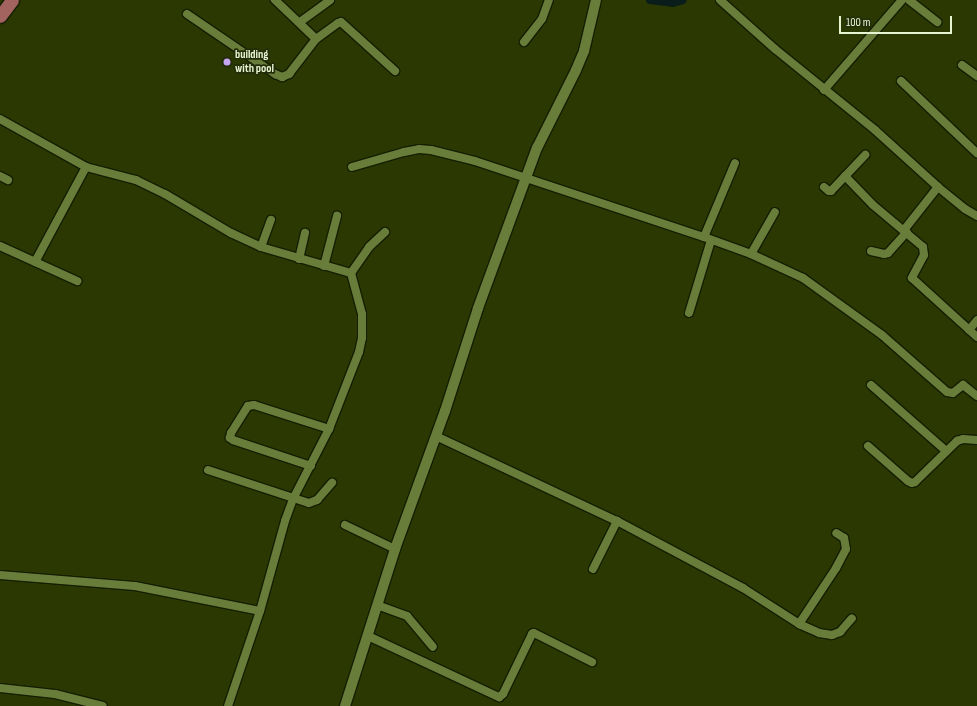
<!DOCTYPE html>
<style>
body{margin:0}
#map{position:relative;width:977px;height:706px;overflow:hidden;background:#2b3802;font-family:"Sofia Sans Condensed",sans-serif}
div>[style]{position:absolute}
.canal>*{height:8px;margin:-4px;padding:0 4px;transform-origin:4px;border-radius:4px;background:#0b1d1a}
.roads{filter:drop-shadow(1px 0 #151e00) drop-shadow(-1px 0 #151e00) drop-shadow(0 1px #151e00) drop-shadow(0 -1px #151e00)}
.minor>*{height:8px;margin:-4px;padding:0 4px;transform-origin:4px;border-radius:4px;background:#697d3b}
.tertiary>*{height:10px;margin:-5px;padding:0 5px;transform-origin:5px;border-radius:5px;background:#697d3b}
.primary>*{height:13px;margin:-6.5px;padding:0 6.5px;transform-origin:6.5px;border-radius:6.5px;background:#a36460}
.dots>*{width:11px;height:11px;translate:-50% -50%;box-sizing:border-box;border:2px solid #232d09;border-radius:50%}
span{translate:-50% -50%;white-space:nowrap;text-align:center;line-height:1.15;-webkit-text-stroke:3.5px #232d09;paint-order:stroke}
.poi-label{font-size:12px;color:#e7f4d1;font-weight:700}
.left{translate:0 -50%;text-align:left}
.scale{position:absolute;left:839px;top:16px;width:113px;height:18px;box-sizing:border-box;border:2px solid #e7f4d1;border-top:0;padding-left:5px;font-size:12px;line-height:14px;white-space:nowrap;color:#e7f4d1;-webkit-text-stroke:3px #232d09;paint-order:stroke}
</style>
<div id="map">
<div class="canal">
<div style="left:650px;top:0;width:23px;rotate:7deg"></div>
<div style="left:673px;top:3px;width:10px;rotate:-17deg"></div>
</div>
<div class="roads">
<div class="minor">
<div style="left:720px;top:0;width:74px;rotate:41.7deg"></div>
<div style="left:775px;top:49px;width:129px;rotate:39deg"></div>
<div style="left:875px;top:130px;width:85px;rotate:42.1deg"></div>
<div style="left:938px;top:187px;width:35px;rotate:39deg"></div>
<div style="left:965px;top:209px;width:14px;rotate:30deg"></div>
<div style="left:909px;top:0;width:36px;rotate:38deg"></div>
<div style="left:187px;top:14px;width:107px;rotate:34.3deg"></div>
<div style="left:275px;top:74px;width:8px;rotate:23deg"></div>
<div style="left:282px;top:77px;width:8px;rotate:-23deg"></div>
<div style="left:289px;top:74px;width:44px;rotate:-52.4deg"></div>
<div style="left:316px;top:39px;width:57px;rotate:-136.4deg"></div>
<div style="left:300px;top:22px;width:37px;rotate:-36deg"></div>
<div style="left:316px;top:39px;width:27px;rotate:-36deg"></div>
<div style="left:338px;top:23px;width:3px;rotate:-18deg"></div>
<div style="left:341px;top:22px;width:73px;rotate:42.2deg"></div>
<div style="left:524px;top:42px;width:29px;rotate:-52deg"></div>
<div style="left:542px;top:19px;width:20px;rotate:-70deg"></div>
<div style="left:962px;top:65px;width:19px;rotate:36deg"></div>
<div style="left:901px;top:81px;width:105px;rotate:43.5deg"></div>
<div style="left:824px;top:90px;width:119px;rotate:-49.1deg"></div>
<div style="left:0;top:119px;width:98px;rotate:29.2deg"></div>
<div style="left:86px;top:167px;width:52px;rotate:14.6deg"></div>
<div style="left:136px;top:180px;width:32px;rotate:26deg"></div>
<div style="left:165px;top:194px;width:77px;rotate:30.6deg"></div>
<div style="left:231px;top:233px;width:33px;rotate:25deg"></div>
<div style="left:261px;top:247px;width:94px;rotate:16.1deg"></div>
<div style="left:351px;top:273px;width:42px;rotate:75deg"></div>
<div style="left:362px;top:314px;width:24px;rotate:90deg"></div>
<div style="left:362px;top:338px;width:14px;rotate:102deg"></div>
<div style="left:359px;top:352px;width:83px;rotate:111.3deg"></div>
<div style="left:329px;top:429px;width:79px;rotate:117.2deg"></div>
<div style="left:293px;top:499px;width:23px;rotate:110deg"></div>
<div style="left:285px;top:521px;width:93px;rotate:105.5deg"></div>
<div style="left:260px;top:611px;width:100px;rotate:108.6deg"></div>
<div style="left:352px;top:167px;width:54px;rotate:-16.1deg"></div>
<div style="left:404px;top:152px;width:15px;rotate:-11deg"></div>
<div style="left:419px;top:149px;width:12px;rotate:5deg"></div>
<div style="left:431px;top:150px;width:45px;rotate:14deg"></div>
<div style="left:475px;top:161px;width:241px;rotate:18.4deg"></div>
<div style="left:704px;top:237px;width:50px;rotate:19.9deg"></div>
<div style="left:751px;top:254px;width:57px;rotate:24.8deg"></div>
<div style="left:803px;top:278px;width:97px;rotate:35.8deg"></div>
<div style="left:882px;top:335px;width:86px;rotate:41.2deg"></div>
<div style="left:947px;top:392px;width:6px;rotate:9deg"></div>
<div style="left:953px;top:393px;width:13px;rotate:-39deg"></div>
<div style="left:963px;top:385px;width:18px;rotate:38deg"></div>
<div style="left:0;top:176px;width:9px;rotate:27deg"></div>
<div style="left:845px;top:176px;width:40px;rotate:46deg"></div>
<div style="left:873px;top:205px;width:65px;rotate:40deg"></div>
<div style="left:923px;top:247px;width:8px;rotate:83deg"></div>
<div style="left:924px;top:255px;width:26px;rotate:118deg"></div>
<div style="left:912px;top:278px;width:88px;rotate:42.2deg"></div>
<div style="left:824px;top:187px;width:6px;rotate:39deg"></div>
<div style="left:829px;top:191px;width:2px"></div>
<div style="left:831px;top:191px;width:50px;rotate:-46.6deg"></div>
<div style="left:904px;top:230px;width:55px;rotate:-51.7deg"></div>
<div style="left:704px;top:237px;width:80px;rotate:-67.3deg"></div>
<div style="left:0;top:246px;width:85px;rotate:24.4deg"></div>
<div style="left:261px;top:247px;width:29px;rotate:-70deg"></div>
<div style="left:871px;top:251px;width:13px;rotate:13deg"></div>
<div style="left:884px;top:254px;width:4px;rotate:-14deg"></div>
<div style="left:888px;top:253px;width:28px;rotate:-48deg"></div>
<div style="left:751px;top:254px;width:48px;rotate:-60.3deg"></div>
<div style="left:299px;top:259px;width:27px;rotate:-77deg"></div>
<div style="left:35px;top:262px;width:108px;rotate:-61.8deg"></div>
<div style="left:324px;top:266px;width:52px;rotate:-75.4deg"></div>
<div style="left:351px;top:273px;width:32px;rotate:-55deg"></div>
<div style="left:369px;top:247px;width:22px;rotate:-43deg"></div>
<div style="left:689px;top:313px;width:76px;rotate:-73.2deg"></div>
<div style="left:969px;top:330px;width:13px;rotate:-51deg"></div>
<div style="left:871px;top:385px;width:100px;rotate:41.3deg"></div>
<div style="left:436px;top:436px;width:200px;rotate:25.2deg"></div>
<div style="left:617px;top:521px;width:143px;rotate:28deg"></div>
<div style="left:743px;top:588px;width:67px;rotate:32.7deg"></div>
<div style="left:799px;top:624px;width:67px;rotate:-56.5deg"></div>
<div style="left:836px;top:568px;width:21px;rotate:-62deg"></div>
<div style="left:846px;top:549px;width:11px;rotate:-100deg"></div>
<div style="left:844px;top:538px;width:9px;rotate:-148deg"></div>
<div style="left:868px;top:446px;width:53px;rotate:41.2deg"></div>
<div style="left:908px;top:481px;width:4px;rotate:27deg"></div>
<div style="left:912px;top:483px;width:3px;rotate:-18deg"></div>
<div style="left:915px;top:482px;width:59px;rotate:-44.3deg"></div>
<div style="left:957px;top:441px;width:6px;rotate:-18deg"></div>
<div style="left:963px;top:439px;width:14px;rotate:4deg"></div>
<div style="left:311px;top:466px;width:82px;rotate:-161.6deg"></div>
<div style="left:233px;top:440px;width:4px;rotate:-146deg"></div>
<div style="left:230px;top:438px;width:5px;rotate:-79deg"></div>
<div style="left:231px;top:433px;width:32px;rotate:-58deg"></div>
<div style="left:248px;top:406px;width:6px;rotate:-9deg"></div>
<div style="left:254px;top:405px;width:79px;rotate:17.7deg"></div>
<div style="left:208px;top:470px;width:106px;rotate:18.1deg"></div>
<div style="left:309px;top:503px;width:9px;rotate:-21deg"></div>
<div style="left:317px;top:500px;width:23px;rotate:-49deg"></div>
<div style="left:345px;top:525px;width:55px;rotate:25.6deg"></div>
<div style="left:593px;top:569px;width:54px;rotate:-63.4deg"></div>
<div style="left:0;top:575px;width:135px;rotate:4.7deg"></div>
<div style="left:135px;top:586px;width:127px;rotate:11.3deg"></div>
<div style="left:377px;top:605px;width:32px;rotate:20deg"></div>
<div style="left:407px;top:616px;width:40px;rotate:50deg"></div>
<div style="left:799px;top:624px;width:22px;rotate:24deg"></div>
<div style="left:819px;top:633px;width:13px;rotate:9deg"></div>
<div style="left:832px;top:635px;width:9px;rotate:-21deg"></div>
<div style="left:840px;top:632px;width:18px;rotate:-49deg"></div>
<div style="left:368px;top:636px;width:145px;rotate:25deg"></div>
<div style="left:499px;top:697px;width:5px;rotate:-37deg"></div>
<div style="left:503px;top:694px;width:67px;rotate:-64.2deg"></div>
<div style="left:532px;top:634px;width:2px;rotate:-27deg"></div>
<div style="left:534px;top:633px;width:65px;rotate:26.6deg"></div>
<div style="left:0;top:688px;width:55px;rotate:6.2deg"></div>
<div style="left:55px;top:694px;width:49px;rotate:14deg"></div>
</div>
<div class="tertiary">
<div style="left:345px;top:706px;width:165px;rotate:-72.3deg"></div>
<div style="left:395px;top:549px;width:147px;rotate:-70.1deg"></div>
<div style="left:445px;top:411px;width:108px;rotate:-72.2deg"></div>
<div style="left:478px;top:308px;width:171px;rotate:-69.8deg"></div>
<div style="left:537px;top:148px;width:87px;rotate:-63.4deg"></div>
<div style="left:576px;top:70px;width:21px;rotate:-67deg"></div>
<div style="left:584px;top:51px;width:52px;rotate:-76.8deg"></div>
</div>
<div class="primary">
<div style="left:0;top:16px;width:20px;rotate:-53deg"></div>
</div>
</div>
<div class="dots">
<div style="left:227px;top:62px;background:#c6a6f0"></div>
</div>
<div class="poi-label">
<span class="left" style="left:235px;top:62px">building<br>with pool</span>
</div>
<div class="scale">100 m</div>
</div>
